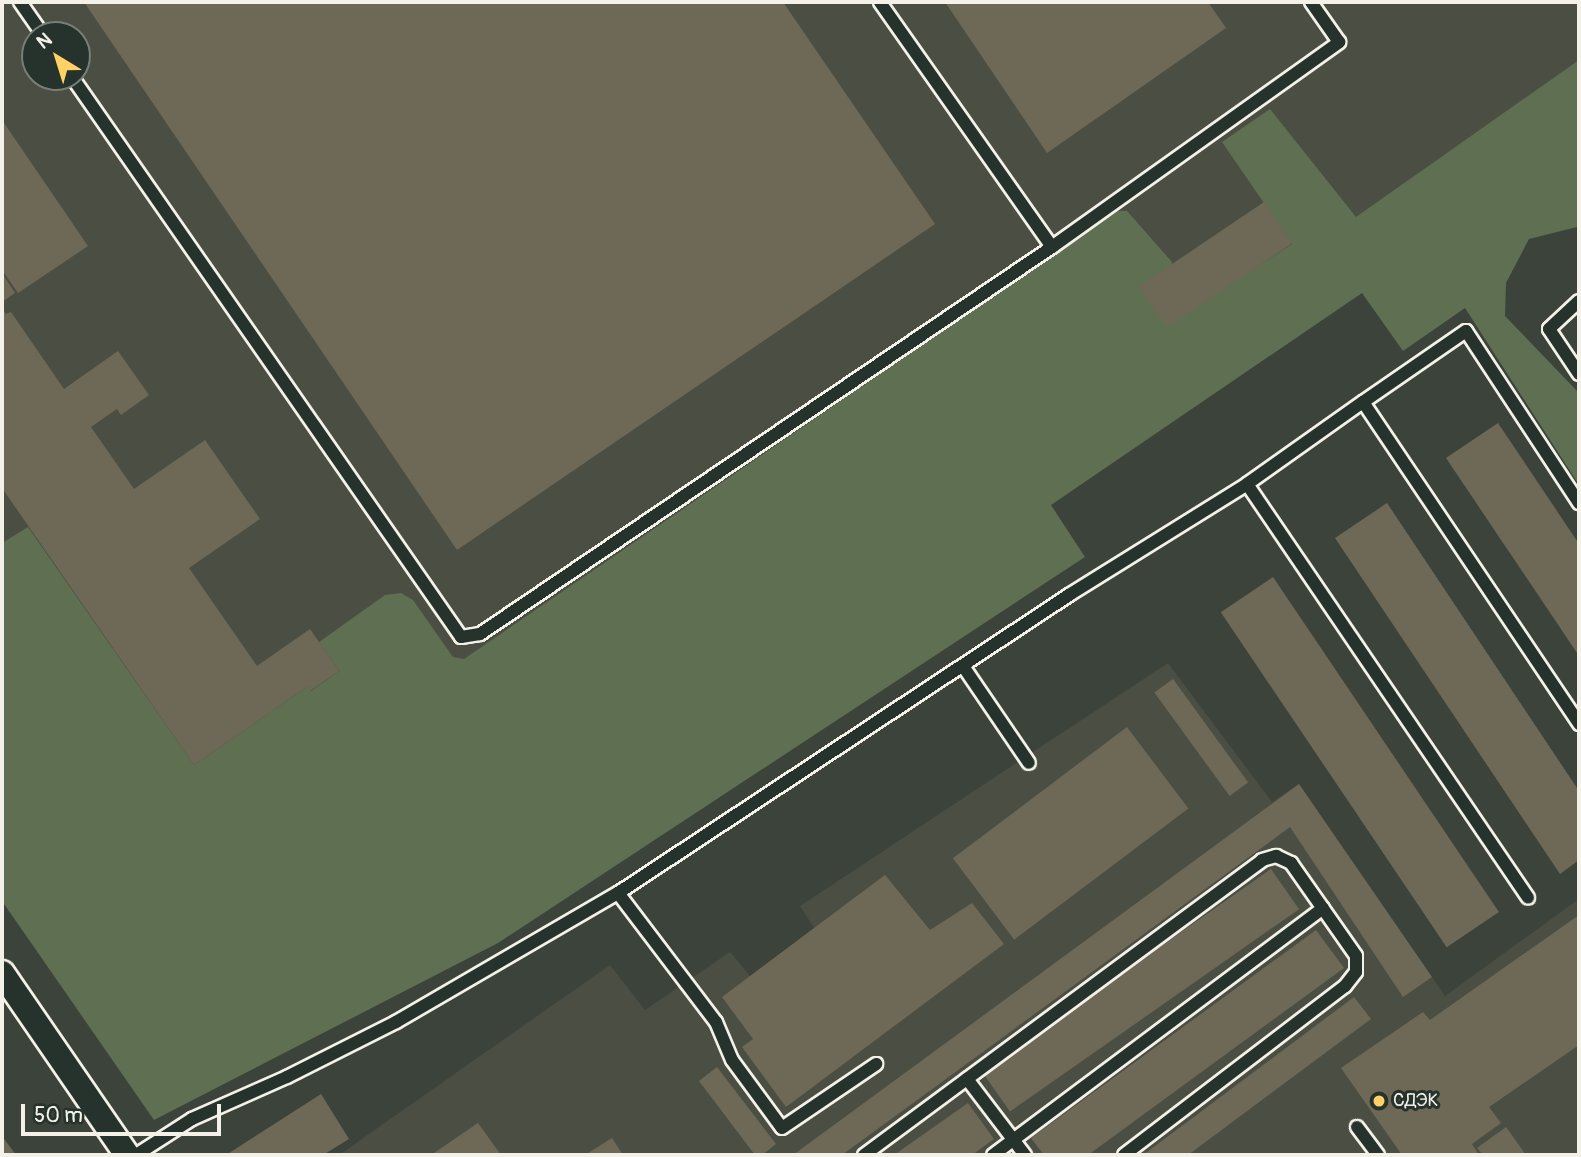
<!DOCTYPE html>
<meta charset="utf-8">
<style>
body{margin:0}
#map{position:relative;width:1581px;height:1157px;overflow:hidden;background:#3c433a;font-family:Pangolin,sans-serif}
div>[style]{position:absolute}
.built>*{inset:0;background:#4b4e43}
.green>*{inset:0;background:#5f6f51}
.building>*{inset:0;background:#6e6957;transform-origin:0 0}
.roads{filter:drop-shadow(2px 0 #f4f1e8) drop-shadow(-2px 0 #f4f1e8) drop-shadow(0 2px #f4f1e8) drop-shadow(0 -2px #f4f1e8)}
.service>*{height:12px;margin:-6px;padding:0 6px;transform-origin:6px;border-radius:6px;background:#26332d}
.minor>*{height:24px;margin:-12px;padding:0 12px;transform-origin:12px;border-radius:12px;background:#26332d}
.dots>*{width:19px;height:19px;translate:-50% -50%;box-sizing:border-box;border:4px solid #26332d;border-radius:50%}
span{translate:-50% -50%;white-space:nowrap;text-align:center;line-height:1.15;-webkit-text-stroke:6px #26332d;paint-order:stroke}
.poi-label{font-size:19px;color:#f4f1e8}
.left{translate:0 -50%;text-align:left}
.frame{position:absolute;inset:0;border:4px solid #f4f1e8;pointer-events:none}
.north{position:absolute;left:21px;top:21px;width:70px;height:70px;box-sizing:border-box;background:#26332d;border:2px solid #787f78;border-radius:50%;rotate:322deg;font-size:19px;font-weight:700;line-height:28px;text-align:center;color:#f4f1e8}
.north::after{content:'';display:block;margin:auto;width:24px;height:32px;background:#ffd166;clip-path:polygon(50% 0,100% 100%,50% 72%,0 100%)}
.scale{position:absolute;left:21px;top:1104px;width:200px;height:32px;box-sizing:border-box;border:4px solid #f4f1e8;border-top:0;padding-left:9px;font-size:21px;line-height:24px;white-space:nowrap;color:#f4f1e8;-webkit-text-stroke:5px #26332d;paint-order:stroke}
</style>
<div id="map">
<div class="built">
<div style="clip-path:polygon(evenodd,2px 2px,1579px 2px,1579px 136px,2px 901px,2px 2px,35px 35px,77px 35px,77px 77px,35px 77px,35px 35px)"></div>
<div style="clip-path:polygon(1168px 663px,1272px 802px,1299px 784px,1445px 996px,1579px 899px,1579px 1155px,339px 1155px,610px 965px,645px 1010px,730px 952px,750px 976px,814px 928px,800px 906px)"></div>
</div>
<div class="green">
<div style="clip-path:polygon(1579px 60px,1579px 230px,1577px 227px,1529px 239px,1506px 283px,1505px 316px,1578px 392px,1579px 485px,1465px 308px,1403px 351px,1362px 293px,1051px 505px,1085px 557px,498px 943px,154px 1120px,2px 901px,2px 543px,28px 527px,194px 765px,307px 687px,311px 691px,339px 671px,319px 642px,385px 595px,401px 593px,413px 600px,453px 657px,464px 659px,1118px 211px,1127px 211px,1172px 262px,1165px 326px,1292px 244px,1222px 142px,1270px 109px,1356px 217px)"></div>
</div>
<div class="building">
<div style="clip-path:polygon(84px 2px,783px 2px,935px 224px,457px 550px)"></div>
<div style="clip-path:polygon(945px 2px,1208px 2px,1226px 28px,1047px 153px)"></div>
<div style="clip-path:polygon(2px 120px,88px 246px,18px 293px,2px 270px)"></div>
<div style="left:1264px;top:202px;width:50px;height:151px;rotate:56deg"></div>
<div style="clip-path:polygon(2px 273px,15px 293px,2px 302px)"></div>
<div style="clip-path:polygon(2px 308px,6px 314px,11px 312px,64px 389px,118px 351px,149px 395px,121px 415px,117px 409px,91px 427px,134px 489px,205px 440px,260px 519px,189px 568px,257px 666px,310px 629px,339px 671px,310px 691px,307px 687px,194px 765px,2px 488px)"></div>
<div style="clip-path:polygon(1498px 423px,1579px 544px,1579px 656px,1446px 458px)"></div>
<div style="clip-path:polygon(1387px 503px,1579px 791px,1579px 860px,1560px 874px,1335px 538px)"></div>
<div style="left:1273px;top:577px;width:404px;height:63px;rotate:56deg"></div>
<div style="left:1173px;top:679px;width:128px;height:23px;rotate:54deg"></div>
<div style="left:1127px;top:727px;width:102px;height:218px;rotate:53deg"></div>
<div style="clip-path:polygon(1299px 784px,1432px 977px,1403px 997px,1290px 827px,842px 1155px,793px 1155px)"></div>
<div style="left:1271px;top:869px;width:49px;height:353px;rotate:55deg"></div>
<div style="clip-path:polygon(885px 875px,930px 930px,972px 903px,1004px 944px,786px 1107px,742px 1047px,753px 1039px,722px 997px)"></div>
<div style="clip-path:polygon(1579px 915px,1579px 1045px,1489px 1107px,1501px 1123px,1472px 1144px,1479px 1155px,1402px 1155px,1341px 1068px,1423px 1012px,1430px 1020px)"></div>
<div style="clip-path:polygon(1316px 930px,1344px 968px,1088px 1155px,1044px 1155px,1031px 1138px)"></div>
<div style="clip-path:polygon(1354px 997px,1371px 1019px,1188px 1155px,1143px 1155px)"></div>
<div style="clip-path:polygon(717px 1067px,776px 1144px,762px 1155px,755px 1155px,699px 1081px)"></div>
<div style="clip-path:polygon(321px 1094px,349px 1139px,323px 1155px,226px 1155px)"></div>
<div style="clip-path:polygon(968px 1103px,994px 1139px,972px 1155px,894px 1155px)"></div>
<div style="clip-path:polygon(478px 1123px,501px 1155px,431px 1155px)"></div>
<div style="clip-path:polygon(1506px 1127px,1526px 1155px,1483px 1155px,1477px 1148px)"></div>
<div style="clip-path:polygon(2px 1136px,16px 1155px,2px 1155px)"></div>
<div style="clip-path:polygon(612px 1138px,623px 1155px,585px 1155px)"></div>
</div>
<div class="roads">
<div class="service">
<div style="left:20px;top:2px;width:40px;rotate:55.1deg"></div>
<div style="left:72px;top:77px;width:682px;rotate:55.21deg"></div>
<div style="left:461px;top:637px;width:19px;rotate:-9deg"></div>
<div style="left:480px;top:634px;width:691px;rotate:-34.08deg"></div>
<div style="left:1052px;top:247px;width:299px;rotate:-125.1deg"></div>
<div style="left:1052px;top:247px;width:353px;rotate:-35.5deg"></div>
<div style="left:1339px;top:42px;width:49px;rotate:-125deg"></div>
<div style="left:1579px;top:301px;width:41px;rotate:137deg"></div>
<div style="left:1549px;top:329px;width:54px;rotate:56.3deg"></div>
<div style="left:1363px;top:402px;width:125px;rotate:-34.6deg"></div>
<div style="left:1466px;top:331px;width:206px;rotate:56.7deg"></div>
<div style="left:1247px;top:484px;width:142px;rotate:-35.3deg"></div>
<div style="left:1363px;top:402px;width:388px;rotate:56.1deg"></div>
<div style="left:963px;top:666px;width:117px;rotate:55.8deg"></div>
<div style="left:618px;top:893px;width:162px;rotate:52.8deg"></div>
<div style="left:716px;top:1022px;width:41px;rotate:67.2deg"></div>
<div style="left:732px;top:1060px;width:84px;rotate:53.7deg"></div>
<div style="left:782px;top:1128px;width:114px;rotate:-34.2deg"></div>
<div style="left:967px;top:1079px;width:96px;rotate:52.7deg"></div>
<div style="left:1357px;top:1127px;width:35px;rotate:53deg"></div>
<div style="left:136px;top:1155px;width:67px;rotate:-32.7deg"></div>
<div style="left:192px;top:1119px;width:104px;rotate:-23.9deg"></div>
<div style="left:287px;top:1077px;width:122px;rotate:-26.8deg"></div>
<div style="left:396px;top:1022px;width:257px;rotate:-30.2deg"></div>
<div style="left:618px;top:893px;width:541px;rotate:-33.45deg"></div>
<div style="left:1069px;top:595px;width:210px;rotate:-31.9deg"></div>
<div style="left:1247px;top:484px;width:500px;rotate:55.8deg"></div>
<div style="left:864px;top:1155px;width:495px;rotate:-36.5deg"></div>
<div style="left:1262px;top:860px;width:15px;rotate:-16deg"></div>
<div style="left:1276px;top:856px;width:17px;rotate:25deg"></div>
<div style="left:1291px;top:863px;width:113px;rotate:55deg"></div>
<div style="left:1356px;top:956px;width:16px;rotate:90deg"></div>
<div style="left:1356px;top:972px;width:18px;rotate:128deg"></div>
<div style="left:1345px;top:986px;width:278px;rotate:142.6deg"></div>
<div style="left:993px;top:1155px;width:412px;rotate:-36.8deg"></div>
</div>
<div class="minor">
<div style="left:2px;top:973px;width:221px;rotate:55.5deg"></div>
</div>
</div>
<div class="dots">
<div style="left:1379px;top:1101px;background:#ffd166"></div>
</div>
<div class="poi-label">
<span class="left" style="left:1393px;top:1101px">СДЭК</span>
</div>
<div class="frame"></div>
<div class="north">N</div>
<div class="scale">50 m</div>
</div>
